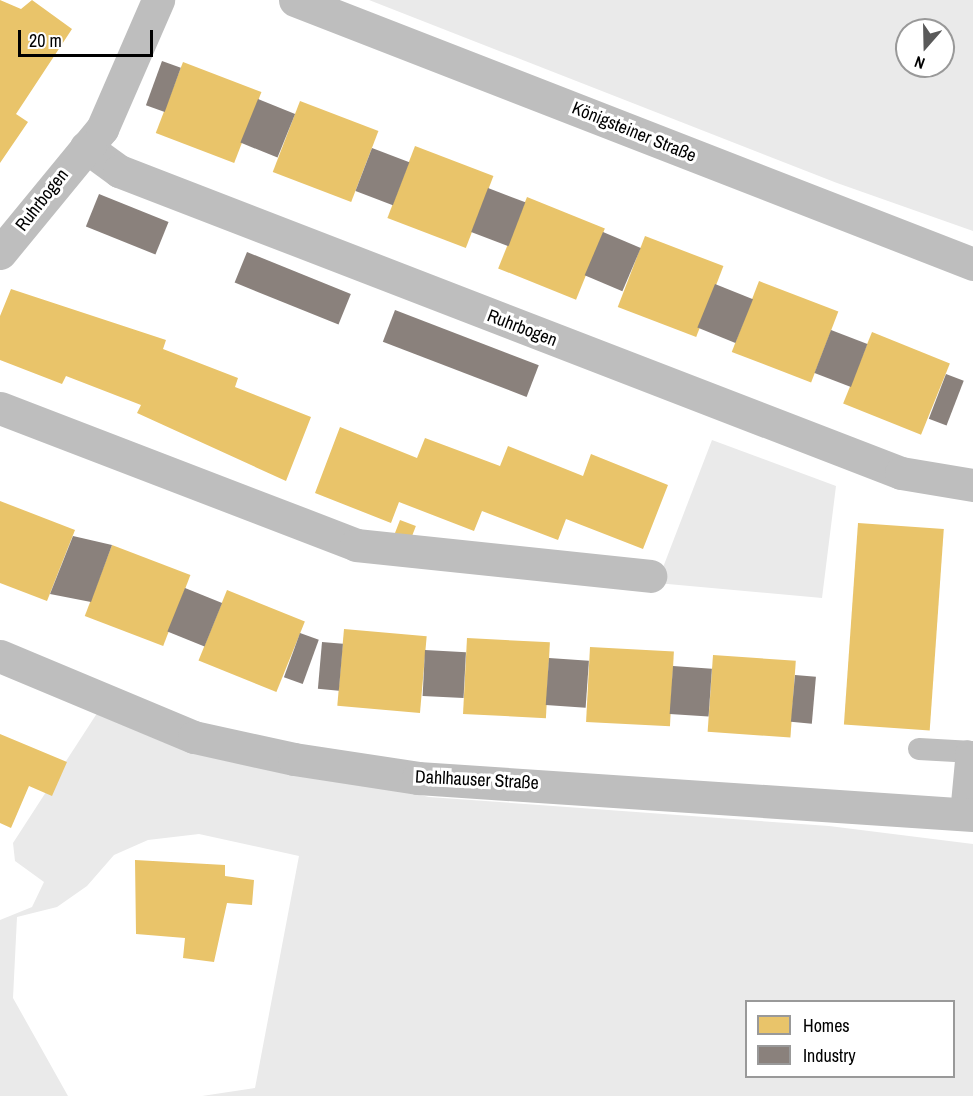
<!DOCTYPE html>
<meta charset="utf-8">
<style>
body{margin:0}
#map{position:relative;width:973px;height:1096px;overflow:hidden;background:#fff;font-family:"Archivo Narrow",sans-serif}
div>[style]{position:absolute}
.green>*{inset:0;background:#eaeaea}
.homes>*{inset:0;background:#e9c46a;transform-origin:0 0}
.industry>*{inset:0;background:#8a817c;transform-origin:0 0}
.service>*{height:22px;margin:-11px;padding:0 11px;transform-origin:11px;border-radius:11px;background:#bebebe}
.minor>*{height:33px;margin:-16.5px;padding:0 16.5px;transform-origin:16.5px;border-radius:16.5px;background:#bebebe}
span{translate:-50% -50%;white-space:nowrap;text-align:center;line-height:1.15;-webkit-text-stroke:6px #fff;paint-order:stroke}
.street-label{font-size:18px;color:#000}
.legend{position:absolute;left:745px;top:1000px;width:210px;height:78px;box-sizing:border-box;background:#fff;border:2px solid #999;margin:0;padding:8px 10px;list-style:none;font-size:18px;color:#000}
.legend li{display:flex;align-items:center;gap:12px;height:30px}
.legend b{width:30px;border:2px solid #999}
.north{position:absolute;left:895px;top:18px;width:60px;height:60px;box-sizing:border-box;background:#fff;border:2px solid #999;border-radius:50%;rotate:200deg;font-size:16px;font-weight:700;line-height:24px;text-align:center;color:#000}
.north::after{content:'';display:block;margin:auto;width:21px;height:27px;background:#595959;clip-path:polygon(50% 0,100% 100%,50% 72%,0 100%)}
.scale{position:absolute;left:18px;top:30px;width:135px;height:27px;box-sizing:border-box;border:3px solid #000;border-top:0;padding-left:8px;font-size:18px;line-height:21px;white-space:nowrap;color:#000;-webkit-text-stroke:4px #fff;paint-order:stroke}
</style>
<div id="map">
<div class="green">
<div style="clip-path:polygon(evenodd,369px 0,973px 0,973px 231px,837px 183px,369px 0,907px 30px,943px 30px,943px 66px,907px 66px,907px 30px)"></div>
<div style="clip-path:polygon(712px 440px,836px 486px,822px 598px,657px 583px)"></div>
<div style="clip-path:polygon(evenodd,103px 704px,187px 742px,429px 797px,829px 826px,973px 844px,973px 1096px,202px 1096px,255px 1088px,299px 856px,199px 834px,148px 840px,114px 855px,87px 886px,57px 907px,17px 917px,13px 998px,68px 1096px,0 1096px,0 920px,32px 907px,44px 882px,15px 861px,13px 843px,103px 704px,746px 1002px,954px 1002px,954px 1076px,746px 1076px,746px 1002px)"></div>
</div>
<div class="homes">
<div style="clip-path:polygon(0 0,21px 9px,32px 0,72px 29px,16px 114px,28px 122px,0 163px)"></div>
<div style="left:183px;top:62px;width:84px;height:76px;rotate:21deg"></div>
<div style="left:300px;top:101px;width:84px;height:76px;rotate:21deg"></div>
<div style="left:415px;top:146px;width:84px;height:77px;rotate:21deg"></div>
<div style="left:527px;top:197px;width:84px;height:77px;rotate:22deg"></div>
<div style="left:645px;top:236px;width:84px;height:76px;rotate:21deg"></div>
<div style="left:759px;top:281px;width:85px;height:76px;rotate:21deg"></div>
<div style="clip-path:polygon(11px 289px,166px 340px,163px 349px,238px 378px,235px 387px,311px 417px,286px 481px,137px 413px,141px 405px,66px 376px,62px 384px,0 360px,0 316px)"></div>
<div style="left:872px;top:332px;width:84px;height:77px;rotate:22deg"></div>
<div style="clip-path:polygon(340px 427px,417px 458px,425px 438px,500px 466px,508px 446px,583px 476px,591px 454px,668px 485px,643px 549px,566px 519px,558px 540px,482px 511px,474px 531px,399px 502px,391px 523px,315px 493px)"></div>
<div style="clip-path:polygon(0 501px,75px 530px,47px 601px,0 583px)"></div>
<div style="left:400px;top:520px;width:17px;height:18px;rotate:21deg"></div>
<div style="left:858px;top:523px;width:86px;height:202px;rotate:4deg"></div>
<div style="left:112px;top:545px;width:84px;height:76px;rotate:21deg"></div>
<div style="left:227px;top:590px;width:84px;height:76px;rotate:22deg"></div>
<div style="left:344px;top:629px;width:83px;height:77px;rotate:5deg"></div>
<div style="left:467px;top:638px;width:83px;height:76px;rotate:3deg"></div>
<div style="left:590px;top:647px;width:84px;height:75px;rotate:3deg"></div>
<div style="left:713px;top:655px;width:83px;height:77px;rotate:4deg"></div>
<div style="clip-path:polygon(0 734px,67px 762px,52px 796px,29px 786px,11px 828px,0 823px)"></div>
<div style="clip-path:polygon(135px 860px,225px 865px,225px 876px,254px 880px,252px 905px,227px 903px,214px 962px,183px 958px,185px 938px,136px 934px)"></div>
</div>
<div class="industry">
<div style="left:162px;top:61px;width:20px;height:47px;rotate:20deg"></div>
<div style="left:258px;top:99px;width:40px;height:47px;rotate:22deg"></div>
<div style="left:372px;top:148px;width:40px;height:46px;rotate:21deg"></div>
<div style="left:488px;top:188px;width:40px;height:47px;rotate:21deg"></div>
<div style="left:99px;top:194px;width:75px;height:35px;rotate:22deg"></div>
<div style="left:603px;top:232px;width:41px;height:47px;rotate:23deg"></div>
<div style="left:247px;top:252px;width:112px;height:33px;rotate:22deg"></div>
<div style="left:715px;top:284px;width:41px;height:47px;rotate:22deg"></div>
<div style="left:395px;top:310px;width:154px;height:34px;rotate:21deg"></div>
<div style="left:831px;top:330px;width:39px;height:46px;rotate:21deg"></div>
<div style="left:946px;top:374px;width:19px;height:48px;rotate:21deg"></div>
<div style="clip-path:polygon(73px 536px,112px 545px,91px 602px,50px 594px)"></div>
<div style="left:185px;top:588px;width:40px;height:47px;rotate:22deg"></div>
<div style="left:300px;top:633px;width:20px;height:47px;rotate:20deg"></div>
<div style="left:322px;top:642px;width:21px;height:47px;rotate:5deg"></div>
<div style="left:425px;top:650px;width:41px;height:46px;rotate:3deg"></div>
<div style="left:549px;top:658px;width:40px;height:47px;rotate:4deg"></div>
<div style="left:673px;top:666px;width:39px;height:48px;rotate:4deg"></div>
<div style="left:795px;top:675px;width:21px;height:47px;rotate:5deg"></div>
</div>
<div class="service">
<div style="left:919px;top:749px;width:54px;rotate:3.2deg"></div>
<div style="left:961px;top:814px;width:63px;rotate:-84.6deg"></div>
</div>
<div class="minor">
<div style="left:295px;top:0;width:728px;rotate:21.27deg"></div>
<div style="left:86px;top:147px;width:41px;rotate:36deg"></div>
<div style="left:119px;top:171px;width:838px;rotate:21.12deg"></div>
<div style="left:901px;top:473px;width:73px;rotate:9.5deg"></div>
<div style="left:0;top:253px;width:161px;rotate:-50.6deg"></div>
<div style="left:102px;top:129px;width:141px;rotate:-66.5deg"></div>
<div style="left:0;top:408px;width:381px;rotate:21deg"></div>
<div style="left:356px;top:545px;width:296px;rotate:6deg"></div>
<div style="left:0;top:656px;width:210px;rotate:22.7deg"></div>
<div style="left:194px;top:737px;width:102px;rotate:12.4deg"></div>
<div style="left:294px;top:759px;width:125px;rotate:8.7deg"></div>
<div style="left:418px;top:778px;width:556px;rotate:3.81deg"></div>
</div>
<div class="street-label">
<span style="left:634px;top:132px;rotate:22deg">Königsteiner Straße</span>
<span style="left:42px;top:200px;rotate:-52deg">Ruhrbogen</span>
<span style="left:522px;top:328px;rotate:21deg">Ruhrbogen</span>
<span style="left:477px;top:780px;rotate:3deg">Dahlhauser Straße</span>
</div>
<ul class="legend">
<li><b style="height:16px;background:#e9c46a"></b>Homes</li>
<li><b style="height:16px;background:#8a817c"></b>Industry</li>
</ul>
<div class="north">N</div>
<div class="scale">20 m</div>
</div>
